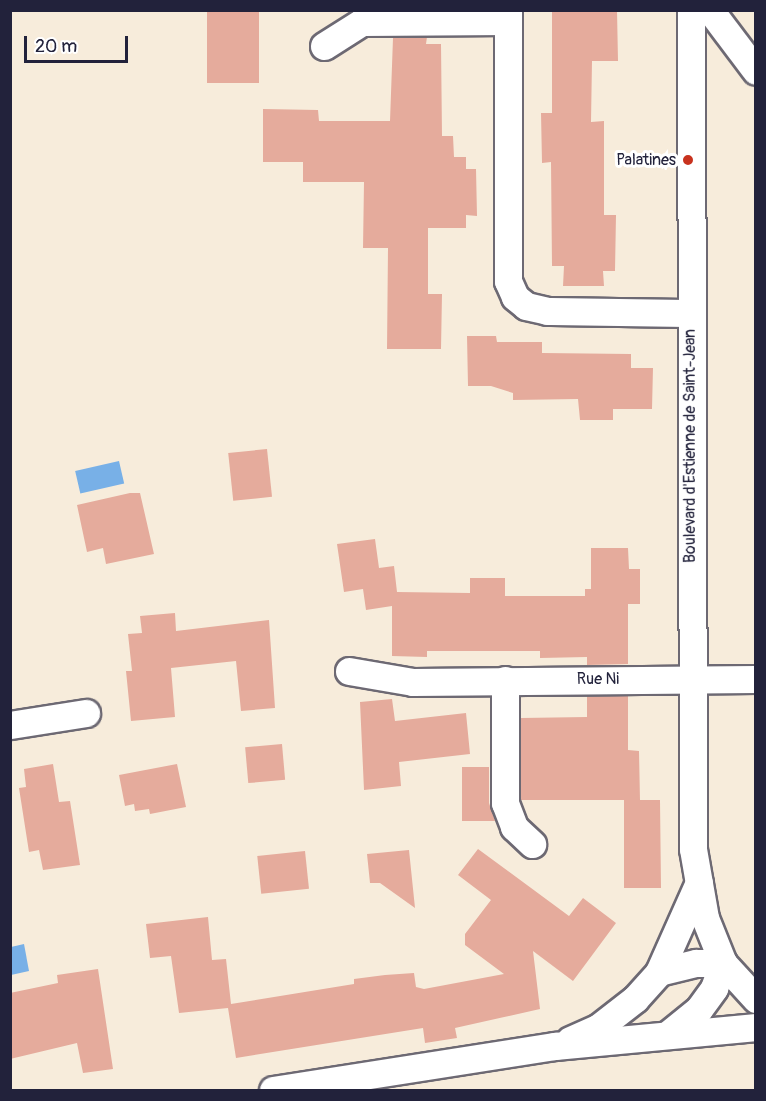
<!DOCTYPE html>
<style>
body{margin:0}
#map{position:relative;width:766px;height:1101px;overflow:hidden;background:#f7ecdb;font-family:Pangolin,sans-serif}
div>[style]{position:absolute}
.water>*{inset:0;background:#78b0e7;transform-origin:0 0}
.building>*{inset:0;background:#e5ab9c;transform-origin:0 0}
.roads{filter:drop-shadow(2px 0 #6d6973) drop-shadow(-2px 0 #6d6973) drop-shadow(0 2px #6d6973) drop-shadow(0 -2px #6d6973)}
.minor>*{height:27px;margin:-13.5px;padding:0 13.5px;transform-origin:13.5px;border-radius:13.5px;background:#fff}
.dots>*{width:16px;height:16px;translate:-50% -50%;box-sizing:border-box;border:3px solid #fff;border-radius:50%}
span{translate:-50% -50%;white-space:nowrap;text-align:center;line-height:1.15;-webkit-text-stroke:6px #fff;paint-order:stroke}
.poi-label{font-size:16px;color:#22223b}
.right{translate:-100% -50%;text-align:right}
.street-label{font-size:16px;color:#22223b}
.frame{position:absolute;inset:0;border:12px solid #22223b;pointer-events:none}
.scale{position:absolute;left:24px;top:36px;width:104px;height:27px;box-sizing:border-box;border:3px solid #22223b;border-top:0;padding-left:8px;font-size:18px;line-height:21px;white-space:nowrap;color:#22223b;-webkit-text-stroke:4px #fff;paint-order:stroke}
</style>
<div id="map">
<div class="water">
<div style="left:119px;top:461px;width:23px;height:45px;rotate:77deg"></div>
<div style="clip-path:polygon(24px 944px,29px 971px,11px 975px,11px 947px)"></div>
</div>
<div class="building">
<div style="left:207px;top:10px;width:52px;height:73px"></div>
<div style="clip-path:polygon(552px 10px,617px 10px,618px 61px,592px 61px,591px 122px,604px 121px,604px 215px,616px 215px,615px 271px,603px 271px,604px 286px,563px 286px,564px 266px,552px 266px,551px 162px,542px 163px,541px 113px,552px 113px)"></div>
<div style="clip-path:polygon(427px 37px,426px 44px,441px 44px,442px 136px,453px 136px,454px 157px,466px 157px,466px 169px,476px 169px,477px 216px,466px 215px,466px 228px,428px 228px,428px 294px,442px 294px,441px 349px,387px 349px,388px 248px,363px 248px,364px 182px,303px 182px,303px 162px,263px 162px,263px 109px,318px 110px,319px 121px,390px 121px,393px 38px)"></div>
<div style="clip-path:polygon(467px 336px,496px 336px,497px 342px,542px 342px,542px 353px,631px 354px,631px 368px,653px 368px,652px 409px,613px 409px,613px 420px,580px 420px,578px 399px,513px 400px,513px 393px,491px 386px,468px 386px)"></div>
<div style="left:267px;top:449px;width:48px;height:39px;rotate:84deg"></div>
<div style="clip-path:polygon(130px 493px,140px 493px,154px 554px,106px 564px,103px 548px,87px 552px,77px 505px)"></div>
<div style="clip-path:polygon(375px 539px,379px 568px,394px 566px,397px 592px,470px 593px,470px 578px,505px 578px,505px 596px,585px 596px,585px 589px,591px 589px,591px 548px,628px 548px,629px 569px,640px 569px,640px 604px,628px 604px,628px 664px,587px 665px,587px 657px,540px 658px,540px 651px,427px 651px,427px 657px,392px 656px,392px 606px,366px 610px,363px 589px,344px 592px,337px 544px)"></div>
<div style="clip-path:polygon(175px 613px,176px 631px,269px 620px,275px 708px,241px 711px,236px 661px,171px 668px,175px 717px,131px 721px,126px 671px,132px 671px,128px 634px,142px 633px,140px 616px)"></div>
<div style="clip-path:polygon(587px 696px,628px 696px,628px 750px,639px 751px,640px 800px,660px 800px,661px 888px,624px 888px,624px 800px,521px 800px,521px 718px,587px 717px)"></div>
<div style="clip-path:polygon(392px 699px,395px 721px,466px 713px,470px 754px,399px 762px,401px 786px,364px 790px,360px 702px)"></div>
<div style="left:282px;top:744px;width:36px;height:37px;rotate:85deg"></div>
<div style="clip-path:polygon(53px 764px,59px 802px,70px 801px,80px 865px,43px 870px,39px 850px,29px 852px,19px 788px,26px 787px,24px 769px)"></div>
<div style="clip-path:polygon(177px 764px,186px 807px,150px 814px,149px 809px,135px 811px,134px 804px,125px 806px,119px 775px)"></div>
<div style="clip-path:polygon(462px 767px,489px 767px,489px 803px,495px 821px,462px 821px)"></div>
<div style="clip-path:polygon(478px 849px,569px 916px,583px 898px,616px 923px,573px 981px,533px 951px,540px 1009px,455px 1028px,457px 1038px,425px 1043px,423px 1028px,236px 1058px,228px 1008px,179px 1013px,171px 956px,150px 958px,146px 924px,208px 917px,212px 960px,226px 959px,231px 1004px,354px 984px,354px 979px,385px 975px,414px 973px,416px 987px,424px 989px,504px 974px,465px 945px,465px 934px,491px 900px,458px 875px)"></div>
<div style="clip-path:polygon(409px 850px,415px 908px,380px 883px,370px 883px,367px 854px)"></div>
<div style="left:305px;top:851px;width:38px;height:48px;rotate:84deg"></div>
<div style="clip-path:polygon(98px 969px,113px 1069px,83px 1073px,77px 1043px,10px 1059px,10px 993px,58px 983px,57px 975px)"></div>
</div>
<div class="roads">
<div class="minor">
<div style="left:508px;top:10px;width:271px;rotate:90deg"></div>
<div style="left:508px;top:281px;width:17px;rotate:66deg"></div>
<div style="left:515px;top:297px;width:14px;rotate:39deg"></div>
<div style="left:526px;top:306px;width:22px;rotate:13deg"></div>
<div style="left:547px;top:311px;width:143px;rotate:0.8deg"></div>
<div style="left:691px;top:10px;width:839px;rotate:89.86deg"></div>
<div style="left:693px;top:849px;width:70px;rotate:80.1deg"></div>
<div style="left:705px;top:918px;width:48px;rotate:68.2deg"></div>
<div style="left:723px;top:963px;width:49px;rotate:47.5deg"></div>
<div style="left:710px;top:10px;width:76px;rotate:53deg"></div>
<div style="left:324px;top:46px;width:45px;rotate:-32.3deg"></div>
<div style="left:362px;top:22px;width:146px;rotate:-0.4deg"></div>
<div style="left:349px;top:671px;width:65px;rotate:9.8deg"></div>
<div style="left:413px;top:682px;width:343px;rotate:-0.5deg"></div>
<div style="left:505px;top:680px;width:123px;rotate:90deg"></div>
<div style="left:505px;top:803px;width:26px;rotate:69deg"></div>
<div style="left:514px;top:827px;width:25px;rotate:43deg"></div>
<div style="left:10px;top:725px;width:77px;rotate:-9deg"></div>
<div style="left:659px;top:972px;width:38px;rotate:-14deg"></div>
<div style="left:696px;top:963px;width:27px"></div>
<div style="left:667px;top:1035px;width:41px;rotate:-39.1deg"></div>
<div style="left:699px;top:1009px;width:26px;rotate:-54deg"></div>
<div style="left:714px;top:988px;width:27px;rotate:-70deg"></div>
<div style="left:570px;top:1040px;width:32px;rotate:-24deg"></div>
<div style="left:599px;top:1027px;width:46px;rotate:-37.9deg"></div>
<div style="left:635px;top:999px;width:36px;rotate:-48deg"></div>
<div style="left:659px;top:972px;width:98px;rotate:-66deg"></div>
<div style="left:273px;top:1090px;width:285px;rotate:-8.9deg"></div>
<div style="left:555px;top:1046px;width:202px;rotate:-5.4deg"></div>
</div>
</div>
<div class="dots">
<div style="left:688px;top:160px;background:#c8321e"></div>
</div>
<div class="poi-label">
<span class="right" style="left:676px;top:160px">Palatines</span>
</div>
<div class="street-label">
<span style="left:690px;top:446px;rotate:-90deg">Boulevard d'Estienne de Saint-Jean</span>
<span style="left:598px;top:679px">Rue Ni</span>
</div>
<div class="frame"></div>
<div class="scale">20 m</div>
</div>
